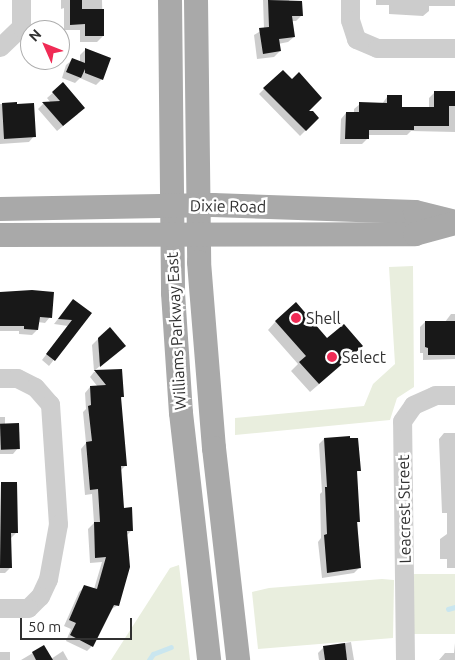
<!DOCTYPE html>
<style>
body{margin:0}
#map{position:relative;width:455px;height:660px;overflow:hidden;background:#fff;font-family:Ubuntu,sans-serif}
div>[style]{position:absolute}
.green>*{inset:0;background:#e9eede;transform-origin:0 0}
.shadow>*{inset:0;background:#0003;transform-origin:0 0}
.stream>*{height:4.5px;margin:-2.25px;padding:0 2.25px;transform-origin:2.25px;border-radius:2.25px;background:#cae6ef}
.building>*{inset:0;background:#181818;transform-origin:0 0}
.minor>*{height:19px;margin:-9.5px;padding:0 9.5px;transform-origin:9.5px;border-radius:9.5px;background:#cecece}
.major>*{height:24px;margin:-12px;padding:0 12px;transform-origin:12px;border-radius:12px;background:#a9a9a9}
.dots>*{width:14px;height:14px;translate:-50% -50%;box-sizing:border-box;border:2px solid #fff;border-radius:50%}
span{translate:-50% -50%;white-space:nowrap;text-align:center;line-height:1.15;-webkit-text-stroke:5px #fff;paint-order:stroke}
.street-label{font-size:16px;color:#313131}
.poi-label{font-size:16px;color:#313131}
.left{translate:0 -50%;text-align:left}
.north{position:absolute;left:20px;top:20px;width:50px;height:50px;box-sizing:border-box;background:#fff;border:1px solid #adadad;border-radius:50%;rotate:314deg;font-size:14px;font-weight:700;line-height:20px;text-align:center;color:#313131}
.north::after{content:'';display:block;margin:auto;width:18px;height:22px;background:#f02b55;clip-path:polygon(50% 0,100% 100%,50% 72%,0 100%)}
.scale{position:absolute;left:20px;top:618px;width:112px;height:22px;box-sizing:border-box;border:2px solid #313131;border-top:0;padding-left:6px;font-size:15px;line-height:18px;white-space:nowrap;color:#313131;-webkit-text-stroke:4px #fff;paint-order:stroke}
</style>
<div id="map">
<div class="green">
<div style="clip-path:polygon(413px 266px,414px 387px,397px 398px,390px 420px,235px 435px,235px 418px,364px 406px,373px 384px,395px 364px,389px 267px)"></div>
<div style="clip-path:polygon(179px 565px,190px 660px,111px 660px,170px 568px)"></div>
<div style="left:455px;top:574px;width:60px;height:41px;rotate:90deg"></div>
<div style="clip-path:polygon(382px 579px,394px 580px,393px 638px,258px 649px,252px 592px,269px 588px)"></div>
</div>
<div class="shadow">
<div style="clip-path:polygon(61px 0,102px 0,103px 36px,97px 42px,80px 42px,80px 30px,64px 30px,64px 8px,61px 9px)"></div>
<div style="clip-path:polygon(263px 0,289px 0,290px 3px,302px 15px,296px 21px,292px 21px,294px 37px,288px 42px,278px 44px,280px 51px,274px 57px,257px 59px,254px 35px,264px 29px)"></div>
<div style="clip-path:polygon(376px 0,455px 0,455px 6px,429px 6px,429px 11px,423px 16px,389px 14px,389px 5px,376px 5px)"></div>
<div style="clip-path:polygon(85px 50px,102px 79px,96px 85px,80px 78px,75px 83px,62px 78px,66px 65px,72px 60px,80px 63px,80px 55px)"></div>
<div style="clip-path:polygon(63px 84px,78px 114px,57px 131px,38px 109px,43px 104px,51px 103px,47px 98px)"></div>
<div style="clip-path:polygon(264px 89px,306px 112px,318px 118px,300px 136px,259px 94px)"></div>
<div style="clip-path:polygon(435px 92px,455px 92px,455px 132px,411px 131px,407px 135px,368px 135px,368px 138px,362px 144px,340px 144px,341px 119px,346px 113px,354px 113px,354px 109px,360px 104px,382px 104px,387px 97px,400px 108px,429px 108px,429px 98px)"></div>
<div style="clip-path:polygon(0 104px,32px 104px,34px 136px,29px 142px,0 144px)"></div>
<div style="clip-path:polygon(0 293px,50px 317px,45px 323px,38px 322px,37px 330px,32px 335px,19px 334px,19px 331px,0 331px)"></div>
<div style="clip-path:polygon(68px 306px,90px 313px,49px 366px,42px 360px,68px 326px,54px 324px)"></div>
<div style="clip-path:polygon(451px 314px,455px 314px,455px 359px,423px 360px,423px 353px,420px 353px,420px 327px,425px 322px,445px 322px)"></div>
<div style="clip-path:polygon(276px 321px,327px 339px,353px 355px,310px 392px,291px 371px,298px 364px,268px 330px)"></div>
<div style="clip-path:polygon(98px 339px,118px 351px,94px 371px,92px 345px)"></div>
<div style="clip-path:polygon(121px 370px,123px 396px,120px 399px,126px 465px,120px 471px,123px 509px,132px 530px,126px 536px,118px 605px,110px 610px,92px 646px,87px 651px,66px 641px,71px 629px,64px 626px,79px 592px,84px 587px,94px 589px,102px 562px,90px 563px,88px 529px,94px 523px,92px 494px,85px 495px,81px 449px,86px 443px,83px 412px,86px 409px,85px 393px,90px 387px,98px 387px,90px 377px,94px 372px)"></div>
<div style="clip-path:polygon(0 417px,5px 417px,5px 425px,18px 448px,13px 454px,0 454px)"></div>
<div style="clip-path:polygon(444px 433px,455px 433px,455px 568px,447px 568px,447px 559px,440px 559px,440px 539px,447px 534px,447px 513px,442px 513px,439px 439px)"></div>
<div style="clip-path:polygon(324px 439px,359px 470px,355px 474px,360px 567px,354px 573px,322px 578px,318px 542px,321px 538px,320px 494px,322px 492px,319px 444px)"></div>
<div style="clip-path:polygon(1px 483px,16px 533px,11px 538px,10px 568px,5px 573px,0 573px)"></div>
<div style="clip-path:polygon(351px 642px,354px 660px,319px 660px,318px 653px,324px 647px)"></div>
<div style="clip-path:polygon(455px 643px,455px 660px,439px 660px,445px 653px,454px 653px)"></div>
<div style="clip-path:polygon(43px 647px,51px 659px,63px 651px,68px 660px,21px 660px)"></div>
<div style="left:0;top:652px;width:10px;height:8px"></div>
</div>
<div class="stream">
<div style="left:448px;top:609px;width:7px;rotate:-16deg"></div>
<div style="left:149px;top:660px;width:7px;rotate:-56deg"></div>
<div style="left:153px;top:654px;width:19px;rotate:-21deg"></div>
</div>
<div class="building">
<div style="clip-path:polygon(70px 0,82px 0,82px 9px,104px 9px,104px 36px,85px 36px,85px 24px,70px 25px)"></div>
<div style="clip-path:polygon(268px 0,302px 1px,303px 16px,292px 16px,295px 37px,279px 39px,281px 51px,263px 54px,259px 28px,269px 27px)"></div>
<div style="clip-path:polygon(85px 48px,111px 58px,103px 80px,85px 73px,85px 69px,81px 78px,66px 72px,72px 58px,85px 63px)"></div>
<div style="clip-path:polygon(283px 70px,292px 79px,299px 72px,322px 98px,309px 111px,313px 111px,319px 118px,306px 131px,263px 88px)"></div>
<div style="clip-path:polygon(63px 82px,85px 108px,63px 126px,42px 102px,60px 101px,52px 92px)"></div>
<div style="clip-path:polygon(434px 91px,455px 91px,455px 106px,449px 106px,449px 126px,414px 126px,414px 130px,369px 130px,369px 139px,345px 139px,346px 112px,359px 112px,359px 102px,387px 103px,387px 95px,402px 95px,402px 107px,434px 107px)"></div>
<div style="clip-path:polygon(17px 102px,17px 104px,34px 103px,36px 137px,4px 139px,2px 103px)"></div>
<div style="clip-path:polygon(32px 290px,54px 292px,52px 318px,40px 317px,38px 330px,24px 329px,24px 326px,0 326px,0 292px)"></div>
<div style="clip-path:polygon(73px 299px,92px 313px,55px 361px,46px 354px,72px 320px,58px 319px)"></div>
<div style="clip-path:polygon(296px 302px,327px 338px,344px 324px,363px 346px,319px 384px,299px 362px,306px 356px,275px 321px)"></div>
<div style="clip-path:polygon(425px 321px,455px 321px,455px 355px,428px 355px,428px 348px,425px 347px)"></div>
<div style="clip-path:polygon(110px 327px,126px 346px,100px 367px,98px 338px)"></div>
<div style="clip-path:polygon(122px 369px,124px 397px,121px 397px,127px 466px,121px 466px,124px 508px,132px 507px,133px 531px,127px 531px,130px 567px,119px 606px,114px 605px,93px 647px,70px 635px,76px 623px,69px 620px,84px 585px,97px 589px,106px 557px,95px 558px,94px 522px,100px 522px,98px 489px,90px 490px,86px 442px,92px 441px,88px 406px,91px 405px,90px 386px,106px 385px,94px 370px)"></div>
<div style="left:19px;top:423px;width:26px;height:19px;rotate:88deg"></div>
<div style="clip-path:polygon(350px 436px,350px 438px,358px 438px,361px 471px,357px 471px,360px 522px,357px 522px,361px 568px,327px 573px,324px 535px,327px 534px,325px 487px,327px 487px,324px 438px)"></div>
<div style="clip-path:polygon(1px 482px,17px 482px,18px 533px,11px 533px,12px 568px,0 568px)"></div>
<div style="clip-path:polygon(345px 643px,347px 660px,325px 660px,323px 646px)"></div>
<div style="clip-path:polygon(44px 645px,53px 660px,36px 660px,32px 652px)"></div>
</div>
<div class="minor">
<div style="left:350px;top:0;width:20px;rotate:90deg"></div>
<div style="left:350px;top:20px;width:20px;rotate:72deg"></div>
<div style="left:356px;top:39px;width:23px;rotate:23deg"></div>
<div style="left:377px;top:48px;width:78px"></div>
<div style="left:0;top:47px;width:29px;rotate:-44deg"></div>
<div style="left:21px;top:27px;width:27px;rotate:-90deg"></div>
<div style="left:0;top:378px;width:17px"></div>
<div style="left:17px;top:378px;width:20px;rotate:27deg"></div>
<div style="left:35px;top:387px;width:23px;rotate:49deg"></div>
<div style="left:50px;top:404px;width:120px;rotate:86.2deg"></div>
<div style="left:58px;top:524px;width:56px;rotate:100.3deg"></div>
<div style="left:48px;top:579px;width:19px;rotate:115deg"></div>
<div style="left:40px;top:596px;width:17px;rotate:135deg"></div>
<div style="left:28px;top:608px;width:28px;rotate:180deg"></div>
<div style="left:405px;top:660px;width:239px;rotate:-90.7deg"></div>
<div style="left:402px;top:421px;width:19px;rotate:-55deg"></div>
<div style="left:413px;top:405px;width:24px;rotate:-24deg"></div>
<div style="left:435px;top:395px;width:20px"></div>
</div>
<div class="major">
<div style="left:170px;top:0;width:293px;rotate:89.4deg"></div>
<div style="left:173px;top:293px;width:120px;rotate:86.2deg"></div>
<div style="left:181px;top:413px;width:249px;rotate:83.5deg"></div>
<div style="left:196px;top:0;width:262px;rotate:89.3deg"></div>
<div style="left:199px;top:262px;width:187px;rotate:85.4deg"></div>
<div style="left:214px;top:448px;width:213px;rotate:83.5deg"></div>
<div style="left:0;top:209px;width:213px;rotate:-1.1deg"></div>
<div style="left:213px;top:205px;width:202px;rotate:2deg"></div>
<div style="left:415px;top:212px;width:41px;rotate:14deg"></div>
<div style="left:0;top:235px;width:415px;rotate:-0.1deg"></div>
<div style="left:415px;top:234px;width:41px;rotate:-15.4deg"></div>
</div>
<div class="dots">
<div style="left:296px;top:318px;background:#f02b55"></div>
<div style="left:332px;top:357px;background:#f02b55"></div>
</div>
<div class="street-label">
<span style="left:228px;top:206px;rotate:1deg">Dixie Road</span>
<span style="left:176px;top:331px;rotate:-93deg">Williams Parkway East</span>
<span style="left:404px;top:509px;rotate:-91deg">Leacrest Street</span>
</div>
<div class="poi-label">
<span class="left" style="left:306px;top:318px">Shell</span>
<span class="left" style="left:342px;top:357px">Select</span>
</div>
<div class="north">N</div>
<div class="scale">50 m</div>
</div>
